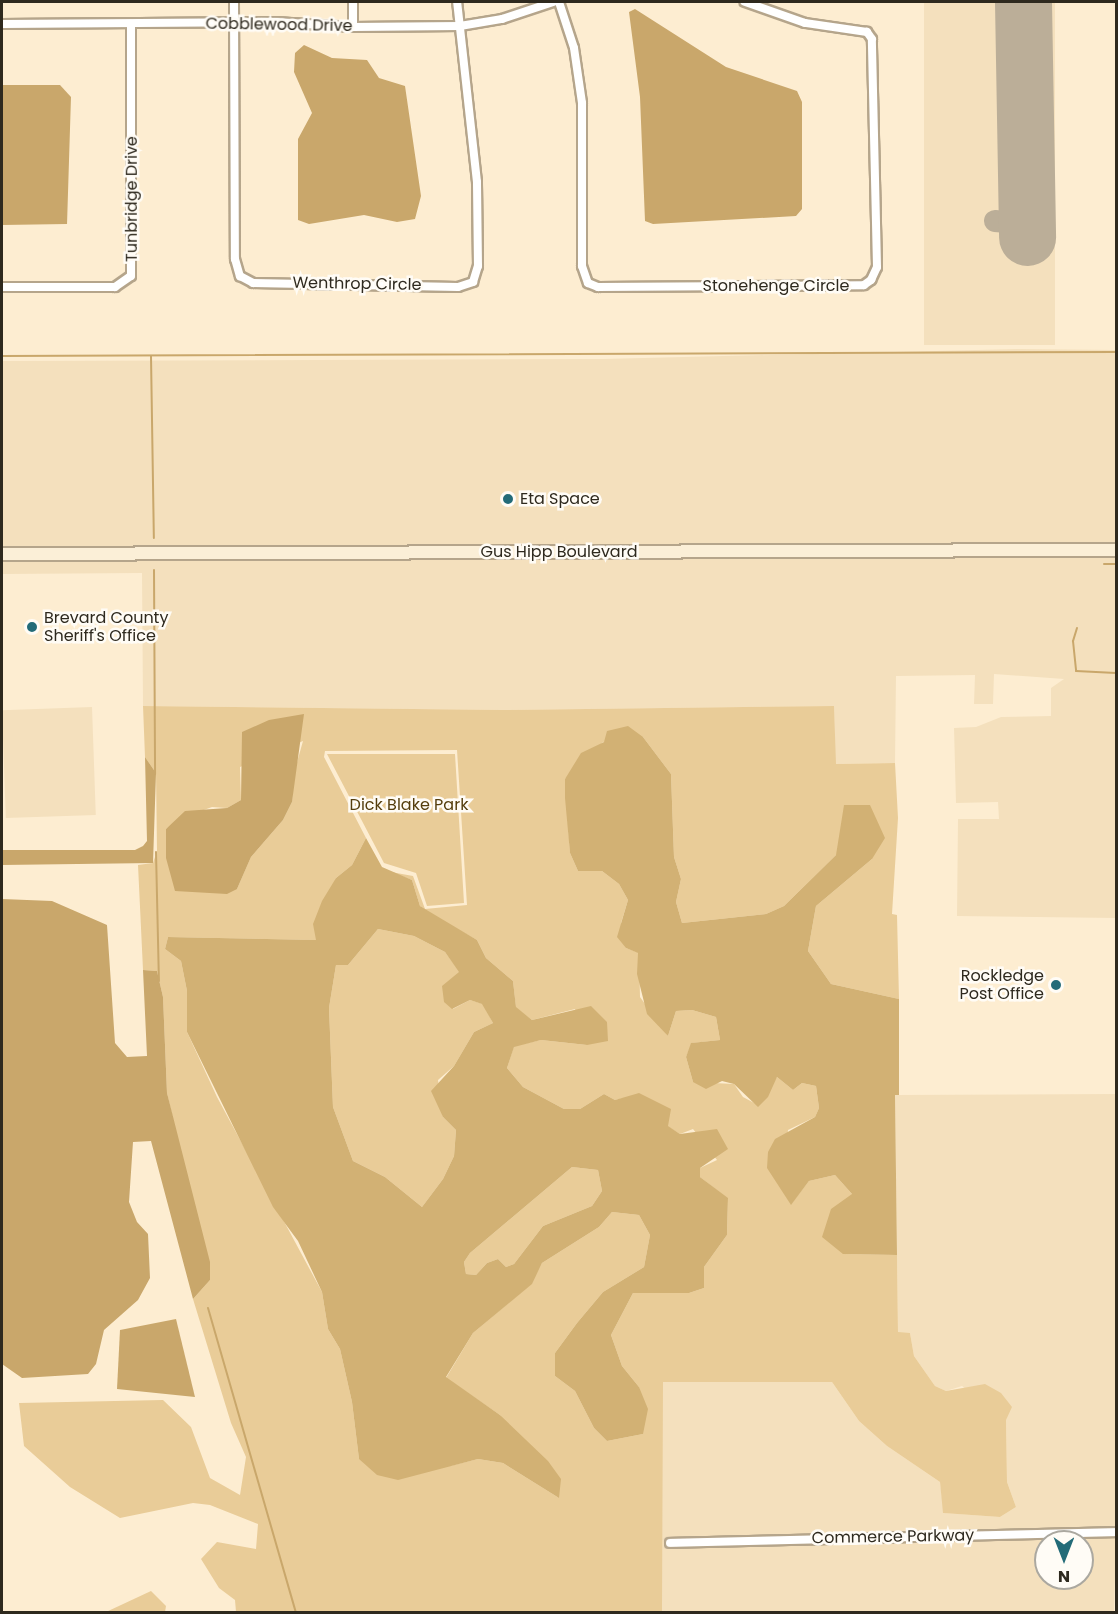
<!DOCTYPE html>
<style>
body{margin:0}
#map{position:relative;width:1118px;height:1614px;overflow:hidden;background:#fdedd1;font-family:Poppins,sans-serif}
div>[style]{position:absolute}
.built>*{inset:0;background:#f4e0bd;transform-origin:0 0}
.green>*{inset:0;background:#e9cc98}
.forest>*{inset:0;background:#d2b174}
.water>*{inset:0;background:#c9a76b}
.stream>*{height:2px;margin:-1px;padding:0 1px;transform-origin:1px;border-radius:1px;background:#c9a76b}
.taxiway>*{height:22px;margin:-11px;padding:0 11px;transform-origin:11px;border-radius:11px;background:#bbae98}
.runway>*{height:57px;margin:-28.5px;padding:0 28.5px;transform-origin:28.5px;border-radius:28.5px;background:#bbae98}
.roads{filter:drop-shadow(2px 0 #b5a58b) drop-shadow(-2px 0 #b5a58b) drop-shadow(0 2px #b5a58b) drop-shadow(0 -2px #b5a58b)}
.street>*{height:8px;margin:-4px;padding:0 4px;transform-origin:4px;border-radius:4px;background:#fff}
.secondary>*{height:12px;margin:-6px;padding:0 6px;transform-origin:6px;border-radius:6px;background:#fbefd7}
.dots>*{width:16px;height:16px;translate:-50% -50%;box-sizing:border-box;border:3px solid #fffcf6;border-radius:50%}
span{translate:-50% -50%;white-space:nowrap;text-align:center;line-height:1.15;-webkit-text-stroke:5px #fffcf6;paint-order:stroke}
.street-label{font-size:16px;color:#2e291e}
.poi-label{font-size:16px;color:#2e291e}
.left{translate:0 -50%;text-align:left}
.right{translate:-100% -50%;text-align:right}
.park-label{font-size:16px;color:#553e0d}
.frame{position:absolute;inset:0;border:3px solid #2e291e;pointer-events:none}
.north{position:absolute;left:1034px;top:1530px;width:60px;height:60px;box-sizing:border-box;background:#fffcf6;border:2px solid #aba8a0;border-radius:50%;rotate:180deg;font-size:16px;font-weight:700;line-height:24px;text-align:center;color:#2e291e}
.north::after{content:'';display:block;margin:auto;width:21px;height:27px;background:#236b78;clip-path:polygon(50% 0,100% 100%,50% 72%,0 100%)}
</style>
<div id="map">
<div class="built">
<div style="left:924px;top:2px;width:131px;height:343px"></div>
<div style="clip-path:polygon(1017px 349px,1116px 350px,1116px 545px,2px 549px,2px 361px,603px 359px)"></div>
<div style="clip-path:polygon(1116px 555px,1116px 918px,957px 916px,958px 819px,999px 819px,998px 802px,956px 803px,954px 728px,976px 727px,1001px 717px,1051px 716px,1051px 688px,1064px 679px,994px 674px,993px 704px,974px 704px,975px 675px,896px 676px,895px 763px,835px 764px,834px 706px,503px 710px,143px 706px,142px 573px,2px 574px,2px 559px)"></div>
<div style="left:92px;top:707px;width:108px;height:90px;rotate:88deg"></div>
<div style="clip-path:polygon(evenodd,1116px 1094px,1116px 1527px,665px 1539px,666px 1548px,1116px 1537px,1114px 1612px,662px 1612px,662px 1382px,832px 1382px,859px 1421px,887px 1446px,940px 1482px,944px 1513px,1000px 1517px,1016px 1507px,1007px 1482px,1006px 1420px,962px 1386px,946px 1391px,935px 1386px,914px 1356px,910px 1333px,898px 1333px,895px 1095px,1116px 1094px,1046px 1542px,1082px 1542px,1082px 1578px,1046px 1578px,1046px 1542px)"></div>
</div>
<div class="green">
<div style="clip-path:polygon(evenodd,143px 706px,503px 710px,834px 706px,836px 764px,895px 763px,898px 818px,892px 914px,897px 915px,899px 999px,831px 984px,808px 951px,816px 906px,872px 859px,836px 855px,784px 906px,766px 914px,682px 923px,676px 902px,681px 879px,674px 857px,671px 774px,643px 737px,603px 742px,565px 779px,570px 853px,578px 871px,602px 871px,619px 884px,628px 900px,621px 923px,626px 948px,639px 953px,640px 997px,668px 1036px,676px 1011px,692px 1010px,716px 1017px,720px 1040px,692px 1043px,686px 1057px,693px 1082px,734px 1084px,743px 1097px,758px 1105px,777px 1077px,793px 1090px,802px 1083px,816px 1086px,819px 1108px,815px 1117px,788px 1130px,784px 1193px,791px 1204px,809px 1181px,835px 1175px,852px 1194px,844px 1254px,897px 1255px,898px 1332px,910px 1333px,914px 1356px,935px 1386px,946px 1391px,985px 1384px,1001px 1393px,1012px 1407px,1006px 1420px,1007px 1482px,1016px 1507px,1000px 1517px,943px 1513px,940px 1482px,887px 1446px,859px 1421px,832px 1382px,663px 1382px,662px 1612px,236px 1612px,235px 1600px,219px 1588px,201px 1559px,217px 1542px,256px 1549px,258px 1524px,210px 1505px,193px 1503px,120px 1518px,70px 1487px,24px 1446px,19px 1403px,163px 1400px,191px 1427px,210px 1478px,240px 1495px,246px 1457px,231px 1423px,193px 1299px,210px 1280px,167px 1093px,163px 997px,157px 971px,143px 970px,138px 865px,153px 863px,157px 851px,156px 773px,145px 757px,143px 706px,303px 741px,294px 773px,292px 802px,283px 820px,251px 857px,237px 889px,177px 888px,166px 829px,179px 819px,212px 807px,227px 808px,241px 800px,240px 767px,303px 741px,143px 706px,457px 750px,467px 905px,425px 909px,413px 876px,391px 872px,412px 880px,420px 906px,434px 916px,477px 940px,486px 958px,513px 981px,516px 1008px,532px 1020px,575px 1009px,587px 1045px,541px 1040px,514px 1046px,507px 1068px,523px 1087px,564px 1109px,580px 1109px,604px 1094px,615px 1100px,638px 1095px,667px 1126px,680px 1134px,693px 1129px,717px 1160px,700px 1168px,700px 1177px,728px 1199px,727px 1235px,704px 1267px,704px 1288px,689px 1293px,633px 1293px,611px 1335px,622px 1366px,639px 1387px,643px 1434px,607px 1441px,594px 1428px,575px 1391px,555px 1376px,555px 1353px,577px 1323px,603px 1292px,644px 1267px,650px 1235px,639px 1215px,612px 1212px,599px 1227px,542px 1263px,531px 1284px,473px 1333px,446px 1378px,500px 1415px,559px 1498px,503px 1463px,478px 1459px,450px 1466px,359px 1459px,352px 1402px,340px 1349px,328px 1329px,322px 1292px,217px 1097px,187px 1032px,187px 991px,181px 961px,165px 949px,168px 937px,316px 940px,336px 878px,352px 865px,366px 838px,324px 757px,325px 751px,457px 750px)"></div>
<div style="clip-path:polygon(327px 754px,455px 754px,464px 903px,427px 906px,416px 873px,384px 863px)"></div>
<div style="clip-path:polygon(378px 929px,414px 936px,445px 952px,460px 972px,453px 1009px,470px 1000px,483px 1004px,493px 1023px,474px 1032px,454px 1066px,438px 1080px,443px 1117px,456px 1130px,454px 1156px,443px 1179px,422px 1207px,385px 1177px,353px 1161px,333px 1107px,329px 1008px,336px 965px,348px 965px)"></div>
<div style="clip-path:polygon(572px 1167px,598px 1170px,602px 1191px,592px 1206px,543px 1226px,514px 1264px,506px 1267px,498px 1259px,487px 1263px,476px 1275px,466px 1274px,464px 1262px,470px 1253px)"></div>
<div style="clip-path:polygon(151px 1591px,166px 1606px,165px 1612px,106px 1612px)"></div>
</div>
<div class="forest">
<div style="clip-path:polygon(628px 726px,643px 737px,671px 774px,674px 857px,681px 879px,676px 902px,682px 923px,766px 914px,784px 906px,836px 855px,844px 805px,870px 805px,885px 838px,872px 859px,816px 906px,808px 951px,831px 984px,899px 999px,899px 1095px,895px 1095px,897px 1255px,843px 1254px,822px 1237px,831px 1209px,852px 1194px,835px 1175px,809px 1181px,791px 1205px,767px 1168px,768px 1152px,775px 1139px,815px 1117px,819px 1108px,816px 1086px,802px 1083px,793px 1090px,777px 1077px,768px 1097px,758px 1107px,734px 1084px,722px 1081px,706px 1089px,693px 1082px,686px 1057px,691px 1043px,720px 1040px,716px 1017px,692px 1010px,676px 1011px,668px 1036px,647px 1014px,637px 974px,638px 953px,626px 948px,617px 937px,628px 900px,619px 884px,602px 871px,578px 871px,570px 853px,565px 798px,565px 779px,581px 753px,604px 742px,607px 731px)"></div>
<div style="clip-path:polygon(evenodd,366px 838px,382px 867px,412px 880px,420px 906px,477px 940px,486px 958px,513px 981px,516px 1007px,532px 1020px,591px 1006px,607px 1022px,608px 1041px,587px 1045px,541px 1040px,514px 1047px,507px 1068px,523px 1087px,564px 1109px,580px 1109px,604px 1094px,615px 1100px,639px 1093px,671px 1109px,668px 1126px,680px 1134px,717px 1129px,728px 1149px,700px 1168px,700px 1177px,728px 1198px,727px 1235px,704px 1267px,704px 1288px,689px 1293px,633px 1293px,611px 1335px,622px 1366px,639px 1387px,648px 1409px,643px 1434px,607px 1441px,594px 1428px,575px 1391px,555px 1376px,555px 1353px,577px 1323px,603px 1292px,644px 1267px,650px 1235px,639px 1215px,612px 1212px,599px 1227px,542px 1263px,532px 1284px,473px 1333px,446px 1377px,500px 1415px,548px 1461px,561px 1479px,559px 1498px,503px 1463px,478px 1459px,398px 1480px,377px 1475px,359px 1459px,352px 1402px,340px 1349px,328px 1329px,322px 1292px,298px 1241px,273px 1207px,187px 1032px,187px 991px,181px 961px,165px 949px,168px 937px,316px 940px,313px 924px,322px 901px,336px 878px,352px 865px,366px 838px,378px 929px,414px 936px,445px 952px,459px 972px,442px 986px,444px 1002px,452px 1009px,470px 1000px,482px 1004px,493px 1023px,474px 1032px,454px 1066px,431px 1091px,443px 1117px,456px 1130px,454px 1156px,443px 1179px,422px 1207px,385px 1177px,353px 1161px,333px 1107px,329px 1008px,336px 965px,348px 965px,378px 929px,366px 838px,572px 1167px,598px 1170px,602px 1191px,592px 1206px,543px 1226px,514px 1264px,506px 1267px,498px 1259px,487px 1263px,476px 1275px,466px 1274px,464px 1262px,470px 1253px,572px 1167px)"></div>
</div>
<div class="water">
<div style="clip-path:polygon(635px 9px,726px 67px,797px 91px,802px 102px,802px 209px,796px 216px,653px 224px,645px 221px,640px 97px,629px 12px)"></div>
<div style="clip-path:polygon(304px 45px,332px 58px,367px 60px,379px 78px,405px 86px,421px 196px,415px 219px,397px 222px,364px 215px,309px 224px,298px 220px,298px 139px,312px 113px,294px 72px,295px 53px)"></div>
<div style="clip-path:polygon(2px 85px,60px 85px,71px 97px,67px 224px,2px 225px)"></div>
<div style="clip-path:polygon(304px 714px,292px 802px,283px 820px,251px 857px,237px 889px,227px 894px,175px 891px,166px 858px,166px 829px,185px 811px,227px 808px,241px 800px,242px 732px,269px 720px)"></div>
<div style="clip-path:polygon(145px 757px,156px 773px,153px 863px,2px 865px,2px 850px,135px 850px,143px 846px,147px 841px)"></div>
<div style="clip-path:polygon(2px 899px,52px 901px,107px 925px,115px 1043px,127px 1057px,147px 1056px,143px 970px,157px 971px,163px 997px,167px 1093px,210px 1262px,210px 1280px,193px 1299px,151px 1141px,133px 1142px,129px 1202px,137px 1222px,148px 1234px,150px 1278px,138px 1300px,104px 1330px,96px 1364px,88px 1374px,22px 1378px,2px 1364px)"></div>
<div style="clip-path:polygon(176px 1319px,195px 1397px,117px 1389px,120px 1330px)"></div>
</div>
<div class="stream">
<div style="left:2px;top:356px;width:1114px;rotate:-0.21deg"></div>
<div style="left:151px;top:356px;width:182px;rotate:89.1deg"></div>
<div style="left:1104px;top:564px;width:12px"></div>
<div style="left:154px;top:570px;width:204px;rotate:89.7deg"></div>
<div style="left:1077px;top:628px;width:14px;rotate:107deg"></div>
<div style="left:1073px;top:641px;width:30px;rotate:84deg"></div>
<div style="left:1076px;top:671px;width:40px;rotate:2.9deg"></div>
<div style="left:156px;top:852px;width:129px;rotate:88.7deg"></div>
<div style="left:208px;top:1308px;width:316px;rotate:73.9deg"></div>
</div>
<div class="taxiway">
<div style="left:995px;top:221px;width:32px;rotate:5deg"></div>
</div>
<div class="runway">
<div style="left:1023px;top:2px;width:235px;rotate:89deg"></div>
</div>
<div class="roads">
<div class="street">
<div style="left:234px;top:2px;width:257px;rotate:89.8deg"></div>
<div style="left:235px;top:259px;width:18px;rotate:74deg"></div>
<div style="left:240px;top:276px;width:15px;rotate:28deg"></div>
<div style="left:253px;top:283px;width:205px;rotate:1.1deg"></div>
<div style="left:458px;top:287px;width:16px;rotate:-18deg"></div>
<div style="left:473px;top:282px;width:17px;rotate:-73deg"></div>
<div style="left:478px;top:266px;width:84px;rotate:-90.7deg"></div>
<div style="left:477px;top:182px;width:181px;rotate:-96.3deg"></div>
<div style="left:353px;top:2px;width:25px;rotate:90deg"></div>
<div style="left:559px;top:2px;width:48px;rotate:71.9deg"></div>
<div style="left:574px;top:48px;width:56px;rotate:81.7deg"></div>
<div style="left:582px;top:103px;width:163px;rotate:90deg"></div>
<div style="left:582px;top:266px;width:18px;rotate:71deg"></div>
<div style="left:588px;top:283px;width:11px;rotate:22deg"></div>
<div style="left:598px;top:287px;width:266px;rotate:-0.4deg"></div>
<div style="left:864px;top:285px;width:9px;rotate:-36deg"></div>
<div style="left:871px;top:280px;width:14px;rotate:-65deg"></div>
<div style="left:877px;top:267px;width:228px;rotate:-91.3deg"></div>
<div style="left:872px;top:39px;width:9px;rotate:-126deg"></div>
<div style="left:867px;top:32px;width:63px;rotate:-171.7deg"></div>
<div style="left:805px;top:23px;width:64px;rotate:-160.7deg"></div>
<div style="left:2px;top:24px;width:274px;rotate:-0.4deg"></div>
<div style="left:276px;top:22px;width:77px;rotate:3.7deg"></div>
<div style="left:353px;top:27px;width:107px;rotate:-0.5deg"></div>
<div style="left:460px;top:26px;width:43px;rotate:-9.5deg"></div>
<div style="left:502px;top:19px;width:54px;rotate:-18.4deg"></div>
<div style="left:2px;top:287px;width:113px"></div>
<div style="left:115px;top:287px;width:19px;rotate:-35deg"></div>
<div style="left:131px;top:276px;width:252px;rotate:-90deg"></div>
<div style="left:670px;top:1543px;width:446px;rotate:-1.4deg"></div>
</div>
<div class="secondary">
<div style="left:2px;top:554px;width:1114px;rotate:-0.21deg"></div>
</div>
</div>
<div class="dots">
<div style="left:508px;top:499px;background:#236b78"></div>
<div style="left:32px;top:627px;background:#236b78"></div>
<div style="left:1056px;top:985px;background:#236b78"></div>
</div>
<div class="street-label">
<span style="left:279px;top:25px;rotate:1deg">Cobblewood Drive</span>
<span style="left:132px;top:199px;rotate:-90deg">Tunbridge Drive</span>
<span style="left:357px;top:284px;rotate:1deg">Wenthrop Circle</span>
<span style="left:776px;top:286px">Stonehenge Circle</span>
<span style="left:559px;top:552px">Gus Hipp Boulevard</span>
<span style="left:893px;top:1537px;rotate:-1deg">Commerce Parkway</span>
</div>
<div class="poi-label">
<span class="left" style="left:520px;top:499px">Eta Space</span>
<span class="left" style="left:44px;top:627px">Brevard County<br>Sheriff's Office</span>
<span class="right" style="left:1044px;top:985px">Rockledge<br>Post Office</span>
</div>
<div class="park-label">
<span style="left:409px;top:805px">Dick Blake Park</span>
</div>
<div class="frame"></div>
<div class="north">N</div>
</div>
